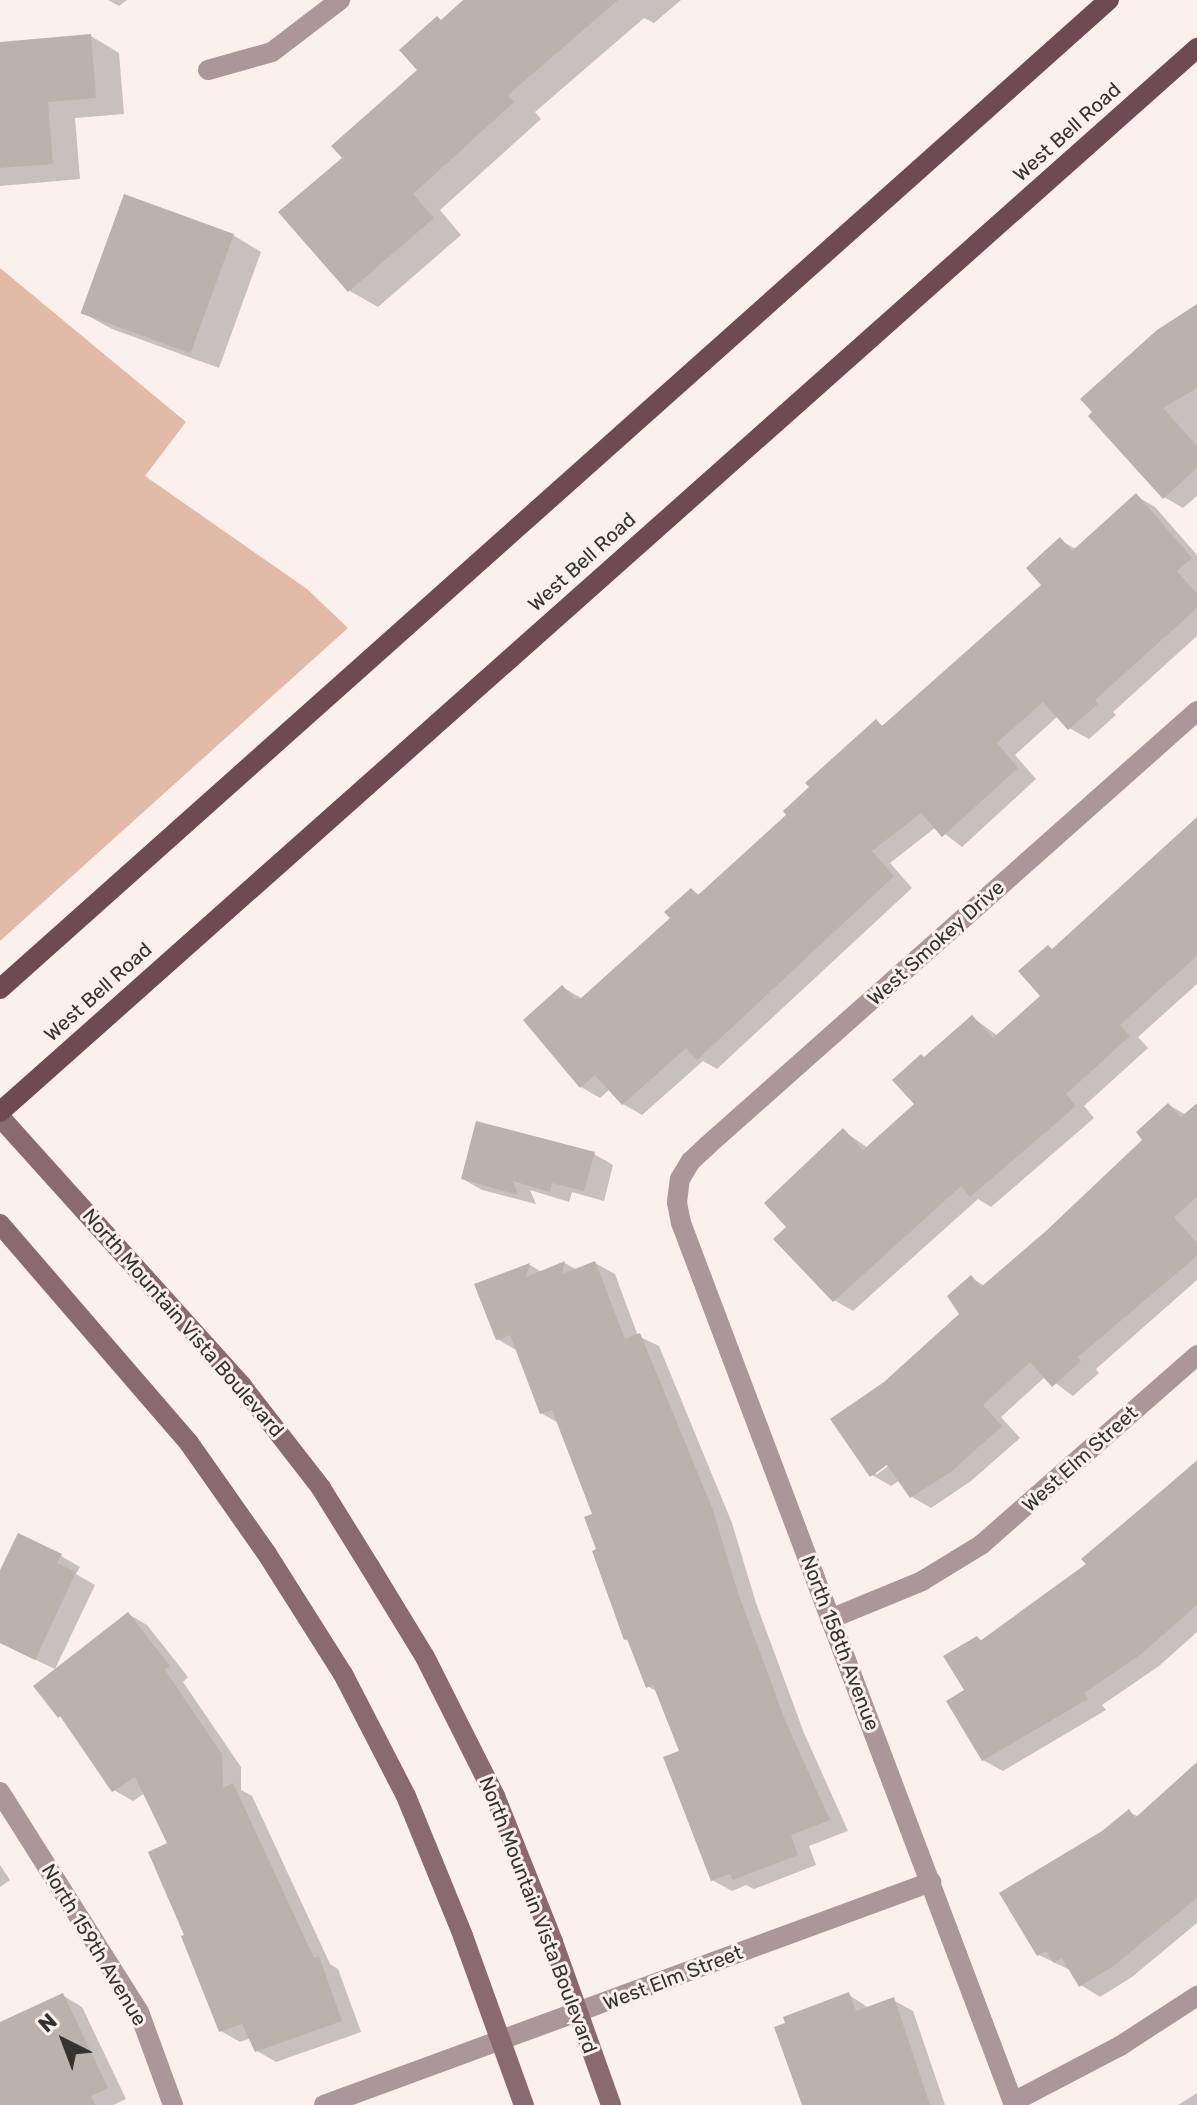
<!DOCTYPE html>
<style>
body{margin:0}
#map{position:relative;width:1197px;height:2105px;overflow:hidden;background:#fbf0eb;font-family:Rubik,sans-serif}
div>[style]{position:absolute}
.green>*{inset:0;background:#e1bba8}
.shadow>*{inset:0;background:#0003}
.building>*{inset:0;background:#bcb2ac;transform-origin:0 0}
.street>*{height:20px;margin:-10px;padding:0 10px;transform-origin:10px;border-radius:10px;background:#ab9699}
.secondary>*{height:20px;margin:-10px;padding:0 10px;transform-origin:10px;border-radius:10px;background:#886a6f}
.primary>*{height:20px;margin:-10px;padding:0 10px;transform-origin:10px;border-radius:10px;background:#6e4b52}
span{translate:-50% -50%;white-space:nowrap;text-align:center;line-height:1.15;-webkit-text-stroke:6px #fbf0eb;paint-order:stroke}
.street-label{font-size:20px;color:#363230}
.north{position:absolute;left:24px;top:2001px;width:80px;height:80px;-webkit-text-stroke:6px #fbf0eb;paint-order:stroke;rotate:318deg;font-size:22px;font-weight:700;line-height:32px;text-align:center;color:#363230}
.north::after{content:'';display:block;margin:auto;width:28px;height:36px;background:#363230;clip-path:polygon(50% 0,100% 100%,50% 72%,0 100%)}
</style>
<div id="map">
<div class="green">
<div style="clip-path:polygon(0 268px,186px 422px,145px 476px,307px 589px,348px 628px,0 941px)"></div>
</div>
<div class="shadow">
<div style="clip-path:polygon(108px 0,127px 0,119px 6px)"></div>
<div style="clip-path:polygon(465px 0,681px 0,654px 23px,644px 18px,535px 112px,541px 119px,440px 210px,461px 235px,378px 307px,350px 291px,281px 212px,345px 158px,420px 70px,442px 21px)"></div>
<div style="clip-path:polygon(91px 36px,119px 53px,124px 114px,75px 118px,80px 179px,0 186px,0 44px)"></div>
<div style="clip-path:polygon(233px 235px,261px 252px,219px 368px,112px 329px,83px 313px)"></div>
<div style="clip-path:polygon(1197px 307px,1197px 496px,1183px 508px,1164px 497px,1091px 416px)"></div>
<div style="clip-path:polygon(1136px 496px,1155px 507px,1197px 555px,1197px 636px,1113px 712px,1116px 715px,1089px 739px,1069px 728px,1058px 716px,1015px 755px,1036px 779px,962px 847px,936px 827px,890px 863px,912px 888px,717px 1069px,703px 1061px,642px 1115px,623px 1104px,610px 1089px,600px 1098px,581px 1087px,562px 987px,583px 999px,672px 919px,692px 891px,700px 895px,789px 815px,876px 722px,885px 727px,1044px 585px,1060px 540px,1076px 549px)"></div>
<div style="clip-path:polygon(1197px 814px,1197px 984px,1138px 1037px,1148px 1048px,1084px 1106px,1094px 1118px,991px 1207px,978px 1199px,853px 1311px,834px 1300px,788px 1227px,844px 1131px,868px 1148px,917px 1104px,926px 1059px,972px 1017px,998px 1036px,1042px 996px,1053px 950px,1197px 820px)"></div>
<div style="clip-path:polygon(evenodd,1169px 1105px,1186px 1115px,1197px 1106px,1197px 1280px,1096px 1369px,1099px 1373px,1073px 1396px,1046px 1376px,1001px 1417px,1020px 1438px,971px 1481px,931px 1508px,912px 1497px,900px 1480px,891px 1486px,872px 1475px,885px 1383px,962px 1314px,971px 1278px,985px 1286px,1048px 1233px,1145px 1140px,1169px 1105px,896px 1460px,876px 1475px,876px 1470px,896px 1460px)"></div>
<div style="clip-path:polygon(594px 1154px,613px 1165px,604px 1201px,572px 1192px,569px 1202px,530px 1190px,536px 1204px,482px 1190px,463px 1179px)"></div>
<div style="clip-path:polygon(565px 1263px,577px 1270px,595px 1263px,615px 1274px,638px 1336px,659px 1346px,732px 1523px,756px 1603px,804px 1733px,848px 1831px,809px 1846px,816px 1865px,754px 1889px,746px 1885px,732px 1891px,712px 1880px,682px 1752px,658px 1692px,647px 1686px,630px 1642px,625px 1639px,594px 1515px,560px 1424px,541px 1413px,518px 1351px,497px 1339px,477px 1285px,530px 1265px,543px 1273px)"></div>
<div style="clip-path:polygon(1197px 1460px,1197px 1632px,1159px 1666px,1102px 1705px,1106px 1710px,1003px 1771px,983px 1760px,966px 1691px,978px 1638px,983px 1641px,1089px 1564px,1084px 1559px)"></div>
<div style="clip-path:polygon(61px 1556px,80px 1567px,76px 1574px,95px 1585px,55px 1669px,0 1643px,0 1575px)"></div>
<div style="clip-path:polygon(128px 1614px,147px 1625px,188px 1677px,183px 1682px,241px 1767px,241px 1790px,252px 1796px,330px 1964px,338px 1969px,361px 2032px,276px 2062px,257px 2051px,251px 2038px,240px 2042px,221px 2031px,169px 1844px,145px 1793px,133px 1801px,114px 1790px,66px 1720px,59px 1716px)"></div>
<div style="clip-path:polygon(1197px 1765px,1197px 1923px,1132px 1977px,1100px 1997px,1081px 1985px,1072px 1971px,1039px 1955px,1103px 1832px,1129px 1812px,1139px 1817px)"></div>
<div style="clip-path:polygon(0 1865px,10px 1880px,0 1887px)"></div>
<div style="clip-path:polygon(62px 1995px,82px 2007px,126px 2099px,113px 2105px,0 2105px,0 2030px)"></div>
<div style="clip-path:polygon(849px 1995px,869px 2008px,893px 2000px,913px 2011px,945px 2105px,804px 2105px)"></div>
<div style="clip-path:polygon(1197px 2093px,1197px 2105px,1178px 2105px)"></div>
</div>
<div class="building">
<div style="clip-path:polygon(463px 0,618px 0,508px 95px,514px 102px,413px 194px,434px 218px,348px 292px,278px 212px,342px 158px,331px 146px,417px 70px,399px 50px,437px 16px,441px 20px)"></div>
<div style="clip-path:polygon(91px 34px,96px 98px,48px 102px,53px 164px,0 168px,0 42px)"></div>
<div style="left:124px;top:194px;width:117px;height:127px;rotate:20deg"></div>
<div style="clip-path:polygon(1197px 304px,1197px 388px,1163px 408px,1197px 446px,1197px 468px,1163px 499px,1088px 416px,1092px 412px,1080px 399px,1157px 330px)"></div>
<div style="clip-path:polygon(1136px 493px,1192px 558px,1177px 571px,1197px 594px,1197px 608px,1095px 700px,1098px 704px,1068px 730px,1043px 702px,997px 743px,1018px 768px,942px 837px,921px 813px,872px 851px,894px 876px,697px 1060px,686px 1048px,622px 1105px,595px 1075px,580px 1088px,523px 1020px,562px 985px,575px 999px,580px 999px,670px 918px,664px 912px,691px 888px,698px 895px,786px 815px,783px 811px,809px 787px,805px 783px,876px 719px,882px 726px,1041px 585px,1026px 568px,1060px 537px,1072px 551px)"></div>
<div style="clip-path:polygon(1197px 817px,1197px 956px,1120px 1025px,1130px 1036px,1066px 1094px,1076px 1106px,970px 1197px,961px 1186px,833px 1302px,773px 1239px,786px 1227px,764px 1203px,843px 1128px,863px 1150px,914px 1104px,892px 1080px,921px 1054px,924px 1057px,972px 1015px,993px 1038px,1040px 996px,1018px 971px,1048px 945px,1052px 949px)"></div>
<div style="clip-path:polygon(1168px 1103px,1181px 1117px,1197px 1103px,1197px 1197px,1174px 1217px,1197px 1243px,1197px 1256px,1078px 1357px,1081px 1361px,1052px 1387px,1030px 1362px,983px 1405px,1002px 1426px,952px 1471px,910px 1498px,887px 1465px,870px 1477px,830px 1419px,884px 1382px,959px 1314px,947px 1296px,971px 1275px,981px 1287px,1046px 1231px,1142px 1140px,1136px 1132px)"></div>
<div style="clip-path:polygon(476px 1121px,595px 1152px,584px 1191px,552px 1183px,550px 1192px,513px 1181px,518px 1195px,461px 1179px)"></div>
<div style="clip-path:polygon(565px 1261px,562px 1274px,595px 1261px,625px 1339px,640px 1333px,713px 1510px,737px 1590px,785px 1720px,830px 1820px,791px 1835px,798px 1855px,733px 1880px,730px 1874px,711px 1881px,663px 1757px,679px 1751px,653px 1685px,646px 1688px,627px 1639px,624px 1640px,592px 1551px,596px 1549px,584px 1517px,592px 1514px,552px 1410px,540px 1414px,510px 1335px,496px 1340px,474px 1284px,530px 1263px,526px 1277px)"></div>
<div style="clip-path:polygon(1197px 1461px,1197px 1605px,1140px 1655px,1084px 1693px,1088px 1699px,982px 1761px,946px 1701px,964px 1690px,943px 1656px,977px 1636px,980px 1641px,1086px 1564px,1081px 1559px)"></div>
<div style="clip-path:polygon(18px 1533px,62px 1554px,57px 1563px,76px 1572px,35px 1660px,0 1643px,0 1570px)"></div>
<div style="clip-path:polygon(128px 1612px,170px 1666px,165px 1670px,222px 1754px,223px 1788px,233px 1783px,314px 1958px,319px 1956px,342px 2021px,255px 2052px,242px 2024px,219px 2032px,181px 1936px,184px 1935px,148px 1852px,167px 1843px,135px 1777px,112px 1792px,60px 1716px,58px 1718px,33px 1686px)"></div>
<div style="clip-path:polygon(1197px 1762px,1197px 1898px,1112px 1967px,1079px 1987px,1062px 1958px,1054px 1963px,1046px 1951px,1037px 1956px,999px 1893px,1102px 1831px,1129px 1809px,1135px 1818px)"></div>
<div style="clip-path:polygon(849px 1992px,856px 2011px,894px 1997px,930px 2105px,802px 2105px,774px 2027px,785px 2023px,783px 2017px)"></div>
<div style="clip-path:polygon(63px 1993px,108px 2088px,91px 2096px,95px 2105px,0 2105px,0 2022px)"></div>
</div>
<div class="street">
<div style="left:208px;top:70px;width:66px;rotate:-15.7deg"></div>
<div style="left:272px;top:52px;width:86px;rotate:-37.4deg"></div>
<div style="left:830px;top:1619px;width:100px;rotate:-22.4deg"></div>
<div style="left:922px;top:1581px;width:69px;rotate:-31.4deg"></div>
<div style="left:981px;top:1545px;width:288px;rotate:-41.3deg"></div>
<div style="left:0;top:1792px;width:260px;rotate:57.7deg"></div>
<div style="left:139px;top:2012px;width:99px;rotate:69.9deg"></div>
<div style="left:1013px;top:2102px;width:121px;rotate:-27.6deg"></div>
<div style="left:1120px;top:2046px;width:92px;rotate:-33deg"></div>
<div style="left:324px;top:2105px;width:647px;rotate:-20.17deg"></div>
<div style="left:1014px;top:2105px;width:943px;rotate:-110.68deg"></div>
<div style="left:681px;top:1223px;width:21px;rotate:-101deg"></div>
<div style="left:677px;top:1202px;width:23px;rotate:-83deg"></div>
<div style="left:680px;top:1179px;width:21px;rotate:-59deg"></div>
<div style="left:691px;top:1161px;width:23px;rotate:-43deg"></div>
<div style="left:708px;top:1145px;width:654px;rotate:-41.59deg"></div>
</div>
<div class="secondary">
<div style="left:0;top:1117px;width:362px;rotate:48deg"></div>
<div style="left:242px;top:1386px;width:129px;rotate:52.2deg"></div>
<div style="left:321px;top:1488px;width:93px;rotate:58.2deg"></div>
<div style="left:370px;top:1567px;width:105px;rotate:58.6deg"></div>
<div style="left:425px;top:1657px;width:156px;rotate:63.3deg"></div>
<div style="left:495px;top:1796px;width:157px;rotate:68.3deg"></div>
<div style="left:553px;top:1942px;width:173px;rotate:70.4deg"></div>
<div style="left:0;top:1224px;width:289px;rotate:49.2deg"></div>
<div style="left:189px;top:1443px;width:136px;rotate:54.9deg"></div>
<div style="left:267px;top:1554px;width:142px;rotate:57.7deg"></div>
<div style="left:343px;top:1674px;width:137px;rotate:62.7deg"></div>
<div style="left:406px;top:1796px;width:151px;rotate:67.8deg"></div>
<div style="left:463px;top:1936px;width:180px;rotate:70.2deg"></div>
</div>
<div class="primary">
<div style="left:0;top:989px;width:1486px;rotate:-41.73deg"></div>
<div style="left:0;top:1112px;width:1602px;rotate:-41.63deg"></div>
</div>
<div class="street-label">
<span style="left:1067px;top:132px;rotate:-42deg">West Bell Road</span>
<span style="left:582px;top:562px;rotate:-42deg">West Bell Road</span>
<span style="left:936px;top:943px;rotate:-42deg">West Smokey Drive</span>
<span style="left:98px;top:992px;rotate:-42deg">West Bell Road</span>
<span style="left:183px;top:1323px;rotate:49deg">North Mountain Vista Boulevard</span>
<span style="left:1080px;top:1459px;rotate:-42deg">West Elm Street</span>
<span style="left:840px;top:1643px;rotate:69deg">North 158th Avenue</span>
<span style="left:538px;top:1915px;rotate:69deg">North Mountain Vista Boulevard</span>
<span style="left:94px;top:1945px;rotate:59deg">North 159th Avenue</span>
<span style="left:673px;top:1978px;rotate:-21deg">West Elm Street</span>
</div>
<div class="north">N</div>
</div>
